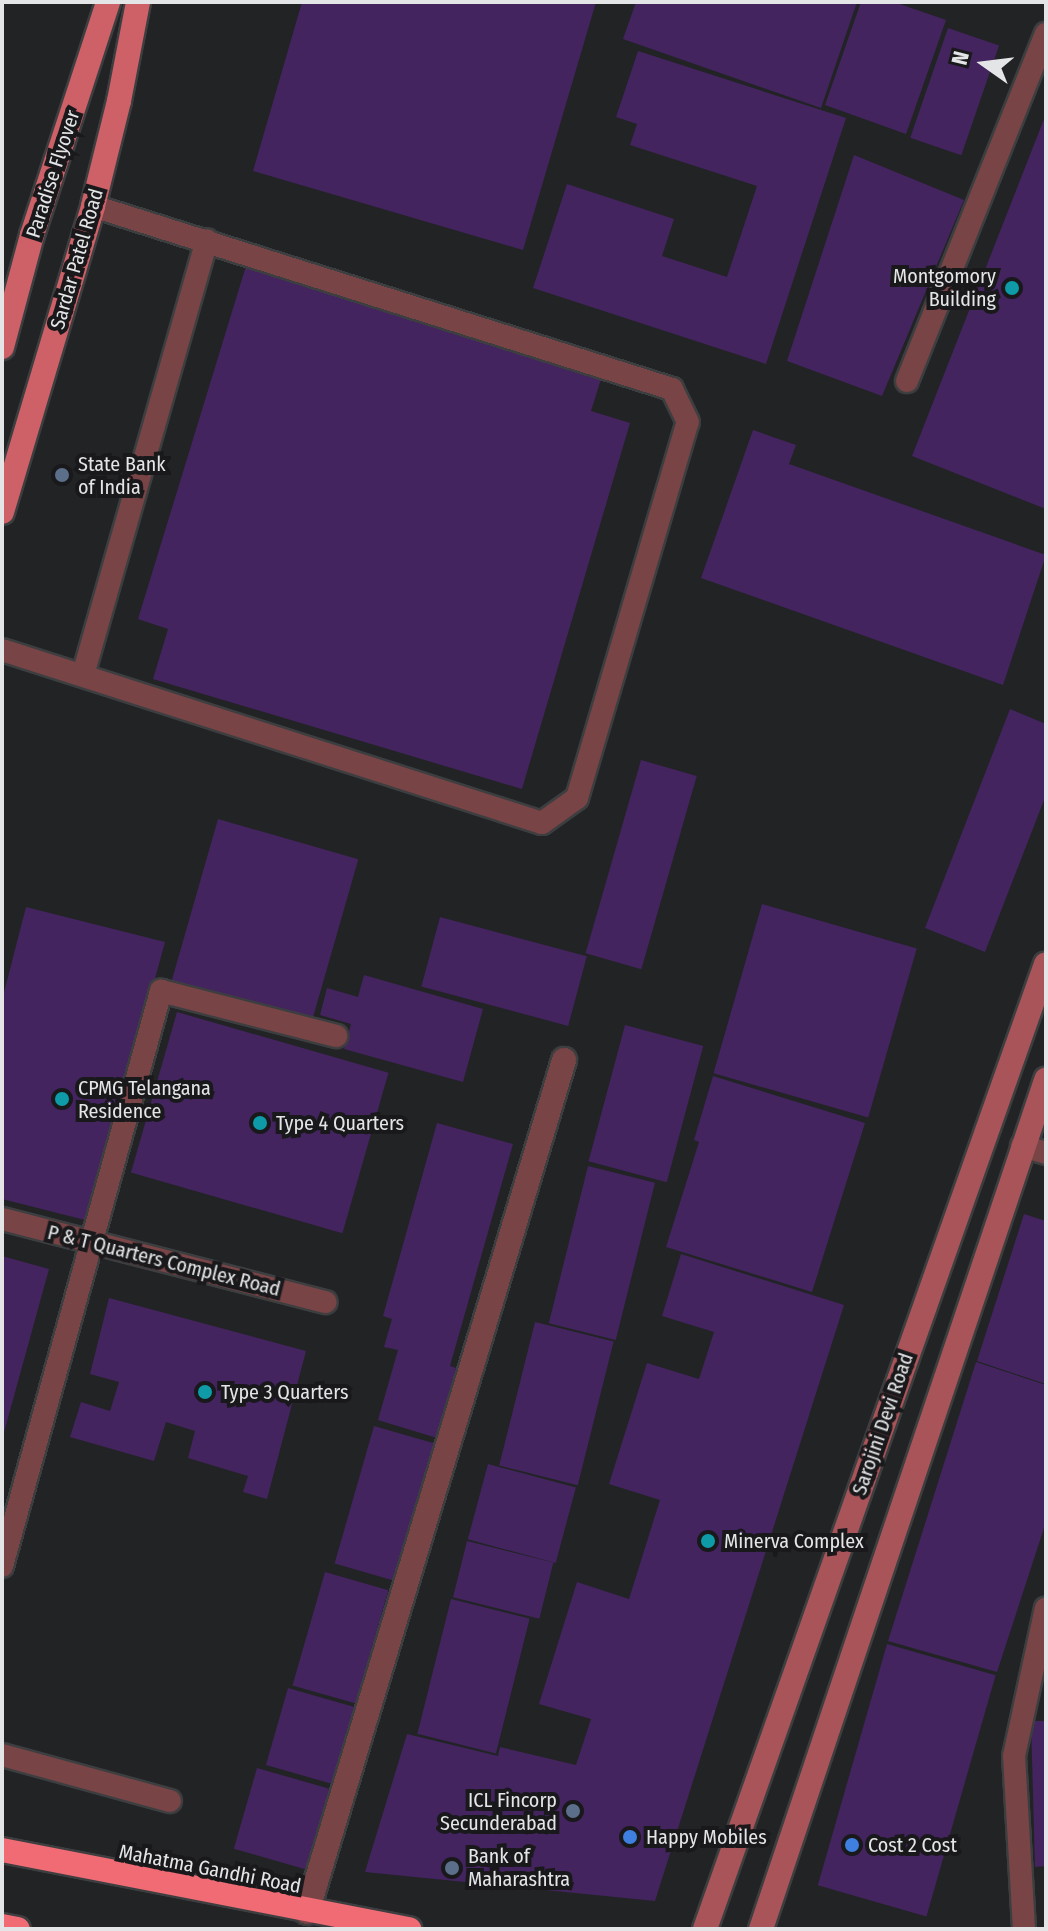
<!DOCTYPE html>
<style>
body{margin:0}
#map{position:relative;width:1048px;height:1931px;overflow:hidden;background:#222325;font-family:"Fira Sans Condensed",sans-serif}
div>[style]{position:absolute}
.building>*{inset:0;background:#43245f;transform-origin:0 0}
.roads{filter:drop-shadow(2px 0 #3d3e40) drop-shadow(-2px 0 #3d3e40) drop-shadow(0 2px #3d3e40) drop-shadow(0 -2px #3d3e40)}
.lane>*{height:22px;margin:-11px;padding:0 11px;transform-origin:11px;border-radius:11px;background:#794446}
.street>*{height:24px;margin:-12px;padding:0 12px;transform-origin:12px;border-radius:12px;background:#794446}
.secondary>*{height:24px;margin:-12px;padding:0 12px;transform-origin:12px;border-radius:12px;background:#a95459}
.primary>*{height:24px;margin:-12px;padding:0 12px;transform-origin:12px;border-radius:12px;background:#ce6067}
.highway>*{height:24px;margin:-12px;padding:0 12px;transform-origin:12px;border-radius:12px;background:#f06b74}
.dots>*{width:22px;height:22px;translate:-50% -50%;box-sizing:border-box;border:4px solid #19191c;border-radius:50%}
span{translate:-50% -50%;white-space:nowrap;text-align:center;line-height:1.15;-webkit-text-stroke:8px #19191c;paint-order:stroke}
.street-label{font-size:20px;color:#e4e5e7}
.poi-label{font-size:20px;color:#e4e5e7}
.right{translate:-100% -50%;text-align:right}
.left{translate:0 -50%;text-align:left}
.frame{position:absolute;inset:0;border:4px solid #e4e5e7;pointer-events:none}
.north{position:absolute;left:944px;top:24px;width:80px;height:80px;-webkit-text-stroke:6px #19191c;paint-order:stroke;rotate:284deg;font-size:22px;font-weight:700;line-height:32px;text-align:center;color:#e4e5e7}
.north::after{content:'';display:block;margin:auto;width:28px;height:36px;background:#e4e5e7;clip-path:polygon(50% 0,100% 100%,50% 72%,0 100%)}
</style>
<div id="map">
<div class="building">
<div style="clip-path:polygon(302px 2px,596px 2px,523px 250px,253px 171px)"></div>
<div style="clip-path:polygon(636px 2px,857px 2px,821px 108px,623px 39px)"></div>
<div style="clip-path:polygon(861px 2px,894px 2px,946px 20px,906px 134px,825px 105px)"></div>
<div style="left:948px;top:28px;width:54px;height:116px;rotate:19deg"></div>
<div style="clip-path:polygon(638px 51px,846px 118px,766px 364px,533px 288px,567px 184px,674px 219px,662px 256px,727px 277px,757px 186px,630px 145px,637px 124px,616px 117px)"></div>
<div style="clip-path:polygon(1046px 114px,1046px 509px,912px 456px)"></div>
<div style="clip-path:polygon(854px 155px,964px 200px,882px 396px,787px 361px)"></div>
<div style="clip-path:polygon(246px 266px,601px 379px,591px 411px,630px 423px,522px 789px,153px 679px,168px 629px,138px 619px)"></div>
<div style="clip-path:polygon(753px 430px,796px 445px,789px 464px,1046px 555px,1003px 685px,701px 578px)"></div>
<div style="clip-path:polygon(1010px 709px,1046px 724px,1046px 795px,985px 952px,925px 928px)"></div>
<div style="left:641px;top:760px;width:58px;height:201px;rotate:16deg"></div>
<div style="left:218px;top:819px;width:146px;height:170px;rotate:16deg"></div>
<div style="left:762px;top:904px;width:161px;height:176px;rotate:16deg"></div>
<div style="clip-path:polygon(26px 907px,165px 942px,89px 1221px,2px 1199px,2px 1000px)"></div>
<div style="left:440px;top:917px;width:152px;height:72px;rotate:15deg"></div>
<div style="clip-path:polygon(364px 975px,483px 1009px,463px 1082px,344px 1049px,351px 1024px,320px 1015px,327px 988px,358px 997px)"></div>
<div style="left:177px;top:1012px;width:220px;height:167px;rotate:16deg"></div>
<div style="left:625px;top:1025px;width:81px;height:141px;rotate:15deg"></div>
<div style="clip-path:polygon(713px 1076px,865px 1123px,812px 1292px,666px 1247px,699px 1142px,694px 1140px)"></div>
<div style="clip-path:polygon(437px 1123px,513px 1144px,450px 1366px,456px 1368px,437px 1438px,378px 1420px,398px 1350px,384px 1347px,392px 1319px,383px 1316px)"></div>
<div style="left:588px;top:1166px;width:69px;height:162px;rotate:14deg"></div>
<div style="clip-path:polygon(1024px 1214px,1046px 1221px,1046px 1384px,977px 1361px)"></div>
<div style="clip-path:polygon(681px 1254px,844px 1305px,655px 1901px,365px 1872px,407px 1734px,498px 1756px,500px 1747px,576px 1765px,591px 1719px,539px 1704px,577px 1582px,629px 1599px,660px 1500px,609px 1484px,647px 1363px,699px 1379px,714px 1332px,662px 1316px)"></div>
<div style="clip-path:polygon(2px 1256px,49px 1269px,3px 1436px,2px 1435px)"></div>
<div style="clip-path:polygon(109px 1298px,306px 1351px,267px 1499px,243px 1492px,248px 1476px,188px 1458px,195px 1431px,166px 1422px,154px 1461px,70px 1437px,81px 1402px,110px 1411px,119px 1382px,90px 1374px)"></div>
<div style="left:535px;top:1322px;width:81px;height:148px;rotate:14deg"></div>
<div style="clip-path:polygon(976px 1362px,1046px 1385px,1046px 1522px,997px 1672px,888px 1641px)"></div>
<div style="left:374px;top:1426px;width:65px;height:143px;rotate:16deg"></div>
<div style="left:488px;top:1464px;width:91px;height:78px;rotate:15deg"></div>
<div style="left:467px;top:1541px;width:89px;height:58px;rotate:14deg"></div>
<div style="left:325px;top:1572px;width:66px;height:118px;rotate:16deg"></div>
<div style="left:451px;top:1599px;width:81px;height:139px;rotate:14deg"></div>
<div style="left:887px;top:1644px;width:113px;height:251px;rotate:16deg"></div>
<div style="left:288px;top:1688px;width:70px;height:80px;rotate:16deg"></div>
<div style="clip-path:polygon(1031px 1721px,1046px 1721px,1046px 1866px,1035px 1867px)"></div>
<div style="left:257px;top:1768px;width:78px;height:84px;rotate:16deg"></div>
</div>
<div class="roads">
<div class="lane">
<div style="left:907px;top:381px;width:374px;rotate:-68.2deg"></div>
<div style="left:2px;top:650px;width:567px;rotate:17.76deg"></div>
<div style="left:542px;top:823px;width:43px;rotate:-35.5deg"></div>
<div style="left:577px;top:798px;width:392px;rotate:-73.6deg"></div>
<div style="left:688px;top:422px;width:37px;rotate:-116deg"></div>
<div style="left:672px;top:389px;width:607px;rotate:-162.46deg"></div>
<div style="left:83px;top:675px;width:452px;rotate:-74.1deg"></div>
<div style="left:1022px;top:1146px;width:25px;rotate:16deg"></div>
<div style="left:2px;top:1219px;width:334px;rotate:14.4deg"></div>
<div style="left:2px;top:1566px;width:597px;rotate:-74.54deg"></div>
<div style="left:161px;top:991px;width:181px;rotate:14.4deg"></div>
<div style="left:2px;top:1755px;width:174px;rotate:15.3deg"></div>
<div style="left:1024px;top:1929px;width:173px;rotate:-93.3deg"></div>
<div style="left:1014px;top:1756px;width:151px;rotate:-77.8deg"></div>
</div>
<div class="street">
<div style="left:307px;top:1912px;width:890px;rotate:-73.21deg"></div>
</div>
<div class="secondary">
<div style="left:705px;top:1929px;width:1023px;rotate:-70.54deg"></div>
<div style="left:761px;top:1929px;width:896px;rotate:-71.44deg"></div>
</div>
<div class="primary">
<div style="left:2px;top:347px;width:116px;rotate:-75deg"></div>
<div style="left:32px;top:235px;width:245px;rotate:-71.9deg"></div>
<div style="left:2px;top:512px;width:319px;rotate:-73.4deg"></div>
<div style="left:93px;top:206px;width:108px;rotate:-76.1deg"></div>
<div style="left:119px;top:101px;width:101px;rotate:-79.1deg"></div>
</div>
<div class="highway">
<div style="left:2px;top:1850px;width:415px;rotate:11deg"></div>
<div style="left:2px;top:1926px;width:16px;rotate:11deg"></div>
</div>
</div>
<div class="dots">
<div style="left:1012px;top:288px;background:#0f9aa8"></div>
<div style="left:62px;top:475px;background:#5c6f8a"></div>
<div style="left:62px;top:1099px;background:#0f9aa8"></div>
<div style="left:260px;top:1123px;background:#0f9aa8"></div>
<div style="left:205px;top:1392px;background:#0f9aa8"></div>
<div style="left:708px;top:1541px;background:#0f9aa8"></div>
<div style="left:573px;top:1811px;background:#5c6f8a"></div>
<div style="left:630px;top:1837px;background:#3f7fe0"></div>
<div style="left:852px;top:1845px;background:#3f7fe0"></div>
<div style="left:452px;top:1868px;background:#5c6f8a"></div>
</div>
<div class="street-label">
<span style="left:53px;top:174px;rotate:-72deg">Paradise Flyover</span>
<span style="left:77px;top:259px;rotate:-74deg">Sardar Patel Road</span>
<span style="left:164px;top:1261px;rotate:14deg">P &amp; T Quarters Complex Road</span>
<span style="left:883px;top:1424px;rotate:-71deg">Sarojini Devi Road</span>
<span style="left:210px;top:1869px;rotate:11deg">Mahatma Gandhi Road</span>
</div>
<div class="poi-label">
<span class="right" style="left:996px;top:288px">Montgomory<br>Building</span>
<span class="left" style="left:78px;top:476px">State Bank<br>of India</span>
<span class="left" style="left:78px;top:1100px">CPMG Telangana<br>Residence</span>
<span class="left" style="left:276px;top:1123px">Type 4 Quarters</span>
<span class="left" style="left:221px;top:1392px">Type 3 Quarters</span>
<span class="left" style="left:724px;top:1541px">Minerva Complex</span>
<span class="right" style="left:557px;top:1812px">ICL Fincorp<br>Secunderabad</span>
<span class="left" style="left:646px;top:1837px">Happy Mobiles</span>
<span class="left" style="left:868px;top:1845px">Cost 2 Cost</span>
<span class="left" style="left:468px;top:1868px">Bank of<br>Maharashtra</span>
</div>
<div class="frame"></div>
<div class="north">N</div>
</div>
